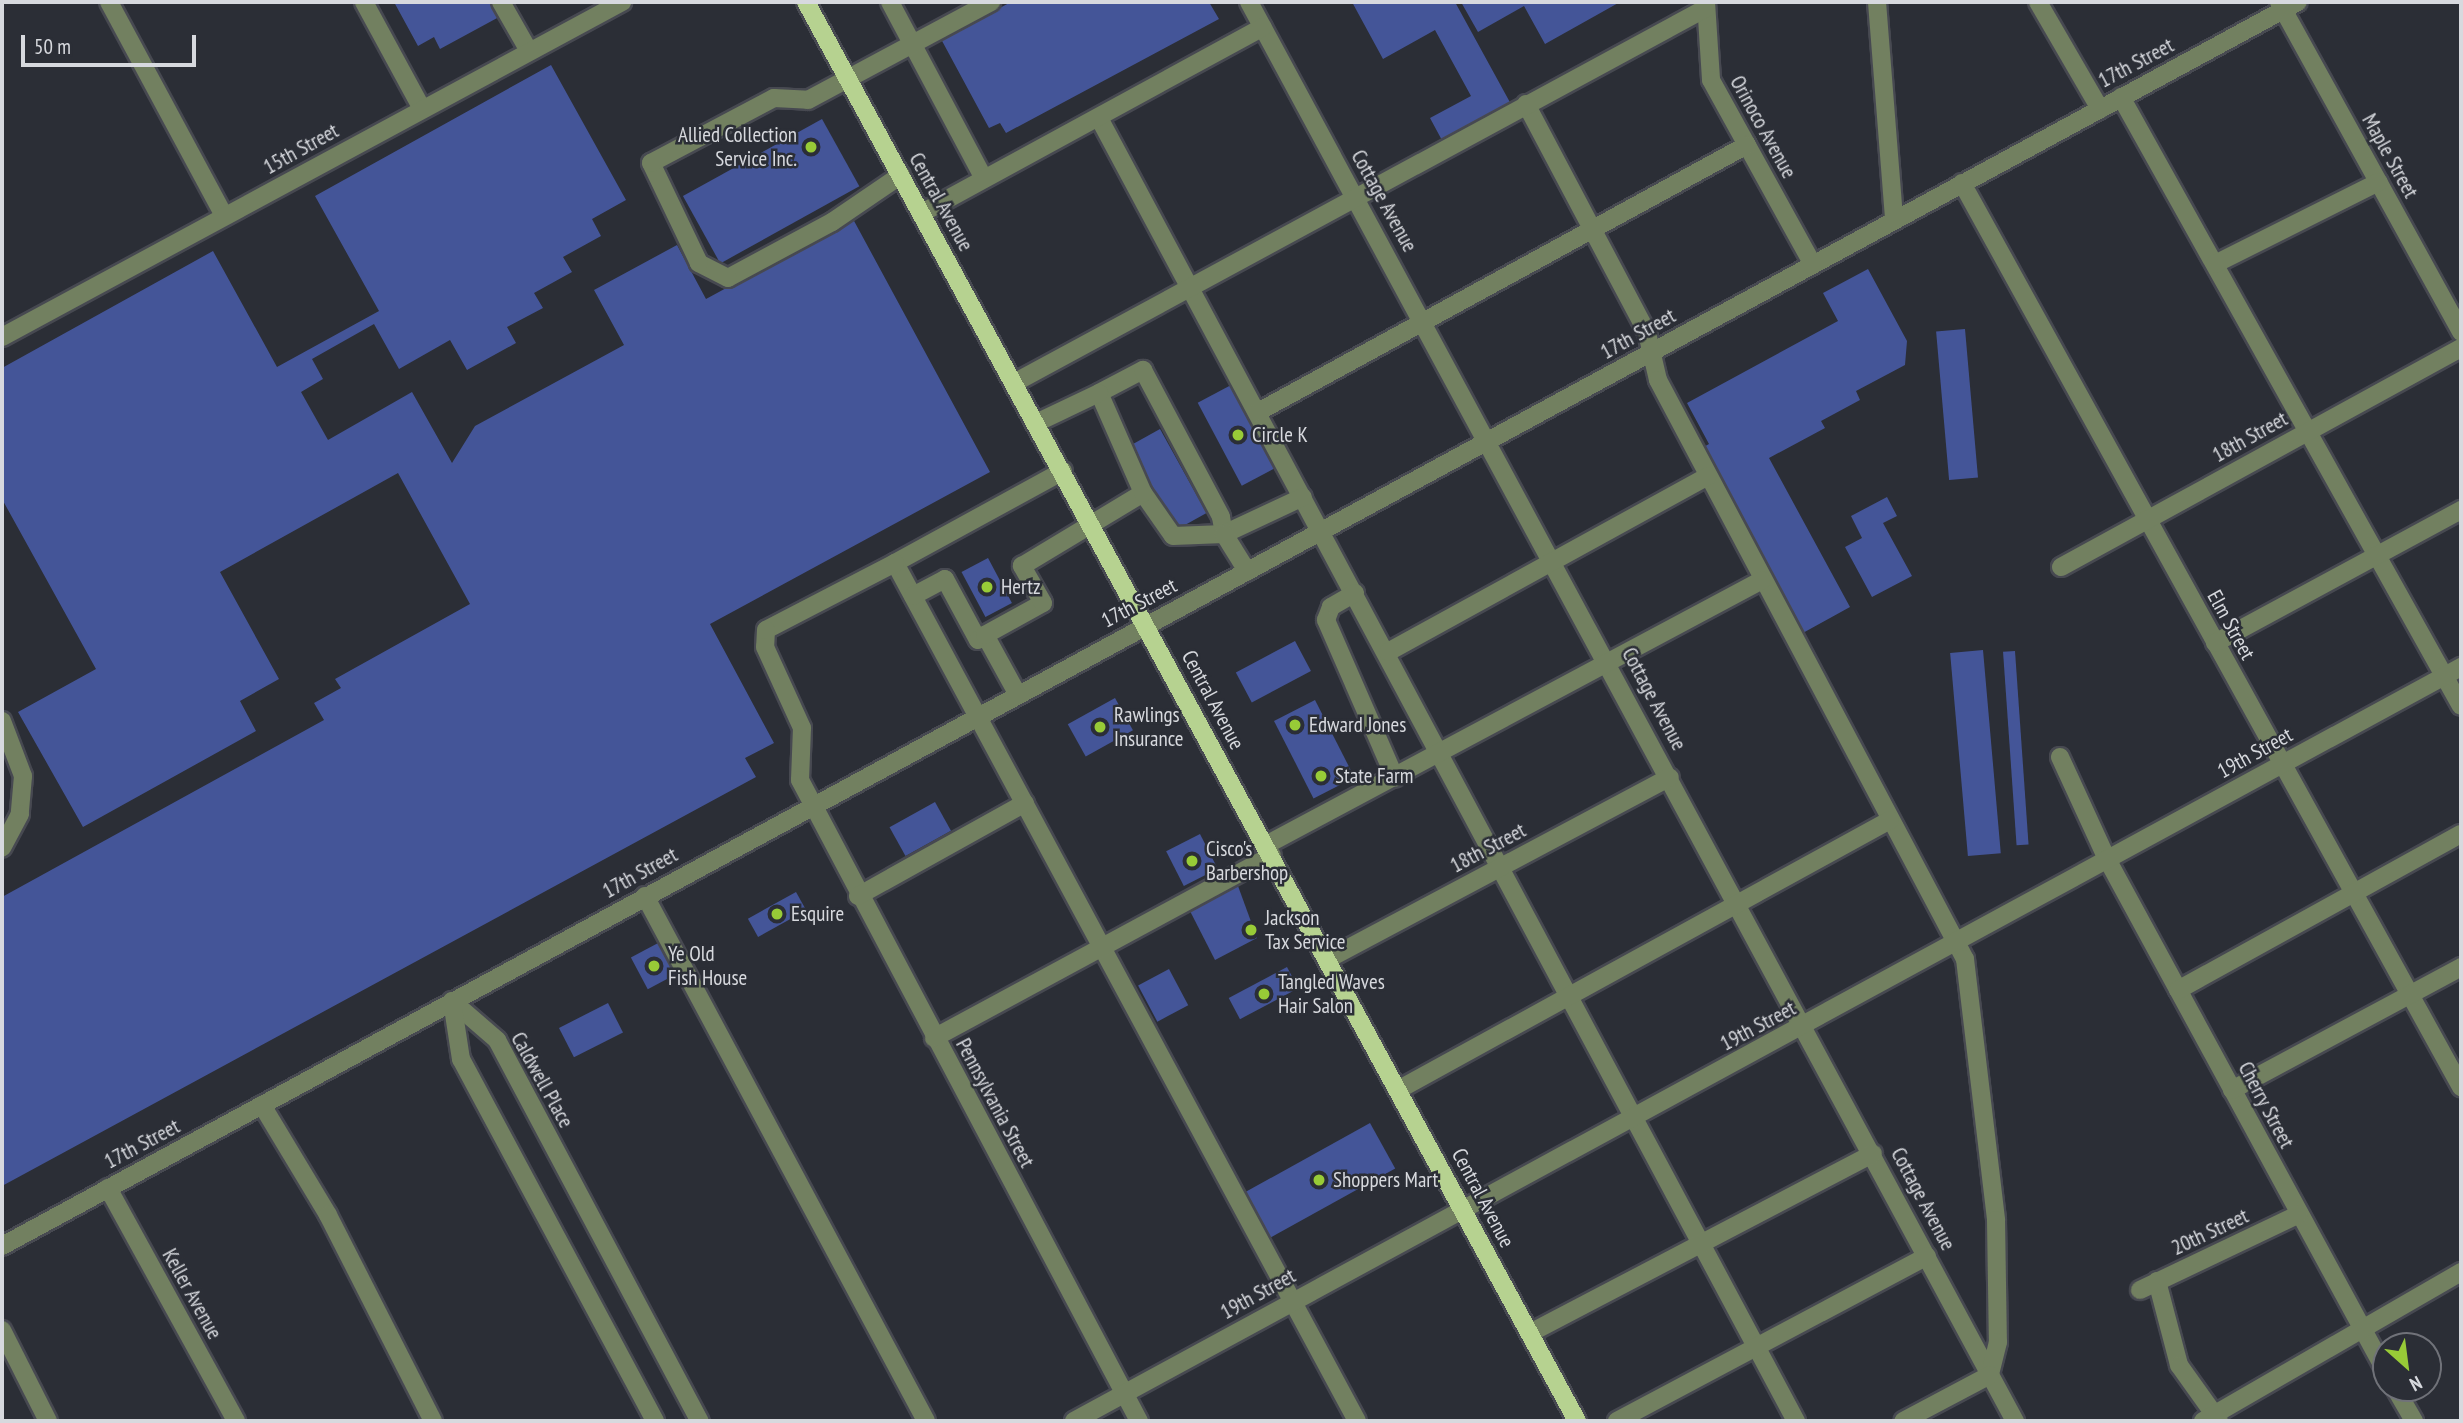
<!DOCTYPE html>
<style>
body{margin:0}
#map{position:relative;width:2463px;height:1423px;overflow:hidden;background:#2b2e36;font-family:"PT Sans Narrow",sans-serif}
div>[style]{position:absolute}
.building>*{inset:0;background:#445598;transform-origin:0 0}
.roads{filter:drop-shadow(2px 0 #474951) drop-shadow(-2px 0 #474951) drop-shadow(0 2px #474951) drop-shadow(0 -2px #474951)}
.minor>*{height:18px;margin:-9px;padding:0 9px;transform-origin:9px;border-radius:9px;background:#728060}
.major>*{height:18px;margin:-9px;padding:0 9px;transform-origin:9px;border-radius:9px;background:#b6d290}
.dots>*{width:19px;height:19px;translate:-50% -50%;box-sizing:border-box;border:4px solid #2b2e36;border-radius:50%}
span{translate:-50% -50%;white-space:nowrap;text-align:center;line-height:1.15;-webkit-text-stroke:5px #2b2e36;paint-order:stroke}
.street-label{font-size:21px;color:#d7d9de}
.poi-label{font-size:21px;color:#d7d9de}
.right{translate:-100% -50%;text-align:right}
.left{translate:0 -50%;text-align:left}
.frame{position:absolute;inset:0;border:4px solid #d7d9de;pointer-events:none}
.north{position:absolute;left:2372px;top:1332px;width:70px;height:70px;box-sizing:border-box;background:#2b2e36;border:2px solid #707279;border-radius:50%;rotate:152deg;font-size:19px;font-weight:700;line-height:28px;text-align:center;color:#d7d9de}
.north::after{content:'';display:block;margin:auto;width:24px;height:32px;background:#98cb37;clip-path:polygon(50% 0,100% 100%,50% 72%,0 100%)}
.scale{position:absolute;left:21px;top:35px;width:175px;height:32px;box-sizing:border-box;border:4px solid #d7d9de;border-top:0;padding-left:9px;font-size:21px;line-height:24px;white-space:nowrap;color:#d7d9de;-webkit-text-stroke:5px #2b2e36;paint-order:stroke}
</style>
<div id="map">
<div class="building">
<div style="clip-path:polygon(394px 2px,491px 2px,499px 17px,440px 49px,434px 37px,418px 46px)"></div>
<div style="clip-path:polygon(1011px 2px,1209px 2px,1219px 19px,1006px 133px,1000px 123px,989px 128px,941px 39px)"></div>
<div style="clip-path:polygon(1352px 2px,1455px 2px,1512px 106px,1444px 144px,1430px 118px,1471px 96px,1435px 30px,1383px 59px)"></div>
<div style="clip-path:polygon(1461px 2px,1620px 2px,1545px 44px,1524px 6px,1478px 32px)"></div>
<div style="clip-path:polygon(551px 65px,626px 200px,592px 219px,601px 236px,563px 257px,572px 272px,534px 293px,543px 308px,507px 327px,516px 343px,467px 370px,450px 340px,399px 369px,374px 324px,312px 359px,323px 379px,301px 392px,328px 440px,412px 392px,452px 463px,475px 426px,624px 345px,594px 290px,677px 245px,706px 299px,853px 219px,990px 472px,710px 624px,774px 743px,745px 758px,756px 777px,2px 1186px,2px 897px,324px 720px,314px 703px,341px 688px,335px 679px,470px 604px,398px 473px,220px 572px,279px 679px,240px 701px,256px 731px,83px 827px,18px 712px,96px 669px,2px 499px,2px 368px,213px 251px,277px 367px,379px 311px,315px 196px)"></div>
<div style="left:822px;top:119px;width:77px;height:159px;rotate:61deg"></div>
<div style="clip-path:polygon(1868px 269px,1907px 341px,1905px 365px,1856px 391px,1860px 400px,1821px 421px,1825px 428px,1769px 458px,1850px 607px,1801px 634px,1700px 449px,1709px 444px,1687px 403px,1838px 321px,1823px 293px)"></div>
<div style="left:1965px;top:329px;width:149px;height:29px;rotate:85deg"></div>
<div style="left:1233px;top:384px;width:94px;height:40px;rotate:62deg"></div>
<div style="left:1160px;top:429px;width:96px;height:37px;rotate:61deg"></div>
<div style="clip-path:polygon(1887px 497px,1897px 516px,1883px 523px,1912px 576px,1872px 597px,1845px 547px,1862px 538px,1851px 516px)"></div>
<div style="left:988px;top:558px;width:51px;height:30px;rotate:62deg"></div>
<div style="left:1295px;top:641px;width:34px;height:67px;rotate:62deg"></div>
<div style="left:1983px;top:650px;width:204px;height:33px;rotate:85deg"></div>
<div style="left:2015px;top:651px;width:194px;height:12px;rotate:86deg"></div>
<div style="left:1115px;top:698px;width:37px;height:54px;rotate:61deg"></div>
<div style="left:1315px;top:700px;width:87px;height:46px;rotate:63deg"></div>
<div style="left:935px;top:802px;width:33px;height:52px;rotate:61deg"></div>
<div style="left:1200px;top:834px;width:39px;height:38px;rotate:63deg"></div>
<div style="clip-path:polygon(1238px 886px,1257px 938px,1215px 960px,1190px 911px)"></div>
<div style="left:796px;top:892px;width:21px;height:55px;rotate:61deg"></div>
<div style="left:660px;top:942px;width:36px;height:33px;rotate:62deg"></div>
<div style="left:1287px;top:967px;width:24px;height:66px;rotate:62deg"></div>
<div style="left:1169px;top:969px;width:41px;height:35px;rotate:62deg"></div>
<div style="left:608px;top:1003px;width:33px;height:55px;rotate:63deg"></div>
<div style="left:1370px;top:1123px;width:52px;height:143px;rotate:61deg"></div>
</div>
<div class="roads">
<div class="minor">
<div style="left:109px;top:2px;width:243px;rotate:61.7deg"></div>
<div style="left:364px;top:2px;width:122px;rotate:61.5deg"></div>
<div style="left:501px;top:2px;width:56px;rotate:60.3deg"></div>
<div style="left:890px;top:2px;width:200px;rotate:62deg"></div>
<div style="left:1249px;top:2px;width:1613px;rotate:61.64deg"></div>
<div style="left:1706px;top:2px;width:78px;rotate:86.3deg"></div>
<div style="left:1711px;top:80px;width:211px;rotate:61.1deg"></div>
<div style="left:1877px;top:2px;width:219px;rotate:85.5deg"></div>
<div style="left:2038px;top:2px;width:124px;rotate:59.9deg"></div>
<div style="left:2279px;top:2px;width:377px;rotate:61.1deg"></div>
<div style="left:2121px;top:97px;width:697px;rotate:60.83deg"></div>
<div style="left:1526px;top:104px;width:259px;rotate:62.1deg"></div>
<div style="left:1647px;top:333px;width:48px;rotate:76.8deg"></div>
<div style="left:1658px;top:380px;width:655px;rotate:62.07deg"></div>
<div style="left:1965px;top:959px;width:263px;rotate:83.2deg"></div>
<div style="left:1996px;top:1220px;width:122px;rotate:89.1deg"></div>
<div style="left:1998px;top:1342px;width:34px;rotate:104deg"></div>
<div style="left:1990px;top:1375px;width:98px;rotate:152.1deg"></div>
<div style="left:1099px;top:118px;width:1478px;rotate:61.86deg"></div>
<div style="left:901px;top:175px;width:83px;rotate:145.7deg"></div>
<div style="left:832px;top:222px;width:118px;rotate:151.7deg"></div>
<div style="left:728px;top:278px;width:33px;rotate:-153deg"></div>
<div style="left:699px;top:263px;width:111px;rotate:-115.6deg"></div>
<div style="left:651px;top:163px;width:139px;rotate:-27.9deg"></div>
<div style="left:774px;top:98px;width:34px;rotate:3deg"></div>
<div style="left:808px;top:100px;width:208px;rotate:-28.2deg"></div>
<div style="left:1962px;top:183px;width:1033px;rotate:61.1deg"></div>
<div style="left:922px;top:213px;width:388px;rotate:-28.6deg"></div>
<div style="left:2215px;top:264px;width:183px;rotate:-26.6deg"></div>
<div style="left:2px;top:337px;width:705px;rotate:-28.38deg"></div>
<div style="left:1014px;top:383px;width:787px;rotate:-28.45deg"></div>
<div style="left:1099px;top:393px;width:50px;rotate:-27.6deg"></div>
<div style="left:1143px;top:370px;width:166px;rotate:62deg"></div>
<div style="left:1221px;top:517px;width:17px;rotate:80deg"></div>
<div style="left:1224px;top:534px;width:87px;rotate:-25.1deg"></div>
<div style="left:1258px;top:412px;width:557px;rotate:-28.64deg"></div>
<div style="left:1063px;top:471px;width:192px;rotate:151.3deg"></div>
<div style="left:895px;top:563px;width:974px;rotate:61.7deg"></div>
<div style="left:1143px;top:493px;width:52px;rotate:55.1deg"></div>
<div style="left:1173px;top:536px;width:51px;rotate:-2.2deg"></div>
<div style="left:1224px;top:534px;width:44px;rotate:58.1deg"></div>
<div style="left:895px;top:563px;width:145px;rotate:152.6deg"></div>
<div style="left:766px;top:630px;width:17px;rotate:93deg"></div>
<div style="left:765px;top:647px;width:89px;rotate:65.4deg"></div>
<div style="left:802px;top:728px;width:52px;rotate:92.2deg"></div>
<div style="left:800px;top:780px;width:725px;rotate:62.13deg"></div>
<div style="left:2061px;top:567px;width:456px;rotate:-28.7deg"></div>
<div style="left:1355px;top:593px;width:28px;rotate:150deg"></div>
<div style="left:1331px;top:607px;width:14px;rotate:111deg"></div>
<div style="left:1326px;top:620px;width:172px;rotate:66.4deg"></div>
<div style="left:913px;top:596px;width:36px;rotate:-28deg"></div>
<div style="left:945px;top:579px;width:69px;rotate:61.6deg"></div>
<div style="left:978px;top:640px;width:9px;rotate:-36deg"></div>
<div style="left:2215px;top:643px;width:280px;rotate:-28.4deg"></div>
<div style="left:1388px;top:652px;width:365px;rotate:-28.8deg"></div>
<div style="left:1018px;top:695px;width:68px;rotate:-118.8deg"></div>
<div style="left:985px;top:635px;width:66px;rotate:-28.9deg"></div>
<div style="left:1043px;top:603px;width:43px;rotate:-119.6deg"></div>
<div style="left:1022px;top:566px;width:141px;rotate:-31.1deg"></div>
<div style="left:1143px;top:493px;width:109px;rotate:-113.7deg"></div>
<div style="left:1099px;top:393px;width:70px;rotate:154.5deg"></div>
<div style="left:2px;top:721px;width:59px;rotate:69.1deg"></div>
<div style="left:23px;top:776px;width:38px;rotate:95deg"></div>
<div style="left:20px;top:814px;width:38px;rotate:118deg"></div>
<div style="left:2060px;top:757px;width:112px;rotate:65.3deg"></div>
<div style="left:2107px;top:859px;width:584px;rotate:61.46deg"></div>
<div style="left:1266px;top:845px;width:562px;rotate:-28.11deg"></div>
<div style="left:645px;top:896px;width:595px;rotate:61.84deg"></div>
<div style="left:858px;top:896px;width:191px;rotate:-29.1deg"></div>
<div style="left:1328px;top:959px;width:387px;rotate:-28deg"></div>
<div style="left:2178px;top:990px;width:323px;rotate:-28.9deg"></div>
<div style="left:452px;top:1001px;width:60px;rotate:40.9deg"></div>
<div style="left:497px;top:1040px;width:432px;rotate:62deg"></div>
<div style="left:452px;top:1001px;width:59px;rotate:81.2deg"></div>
<div style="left:461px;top:1059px;width:411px;rotate:61.8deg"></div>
<div style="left:934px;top:1038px;width:384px;rotate:-28.4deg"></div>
<div style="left:1398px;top:1090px;width:561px;rotate:-28.76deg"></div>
<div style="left:2232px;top:1090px;width:260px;rotate:-28.2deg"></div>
<div style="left:262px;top:1105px;width:128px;rotate:59deg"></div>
<div style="left:328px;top:1215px;width:231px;rotate:63deg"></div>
<div style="left:108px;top:1188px;width:266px;rotate:61.2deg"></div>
<div style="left:2px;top:1246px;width:2611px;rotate:-28.45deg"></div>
<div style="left:2157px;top:1281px;width:87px;rotate:75.3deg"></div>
<div style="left:2179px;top:1365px;width:69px;rotate:54.5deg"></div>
<div style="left:2140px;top:1290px;width:176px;rotate:-25.5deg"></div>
<div style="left:2px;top:1330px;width:102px;rotate:63.2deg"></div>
<div style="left:1530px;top:1333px;width:387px;rotate:-27.6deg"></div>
<div style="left:2395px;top:1388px;width:38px;rotate:60deg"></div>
<div style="left:1074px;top:1421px;width:1579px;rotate:-28.53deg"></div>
<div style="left:1617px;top:1421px;width:351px;rotate:-28deg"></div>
<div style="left:2203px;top:1421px;width:298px;rotate:-30deg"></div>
</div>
<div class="major">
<div style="left:806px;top:2px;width:1615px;rotate:61.48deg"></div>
</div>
</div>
<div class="dots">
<div style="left:811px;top:147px;background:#98cb37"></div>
<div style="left:1238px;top:435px;background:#98cb37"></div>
<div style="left:987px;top:587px;background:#98cb37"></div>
<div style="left:1295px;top:725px;background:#98cb37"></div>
<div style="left:1100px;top:727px;background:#98cb37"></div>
<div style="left:1321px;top:776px;background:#98cb37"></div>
<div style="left:1192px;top:861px;background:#98cb37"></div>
<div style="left:777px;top:914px;background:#98cb37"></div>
<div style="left:1251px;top:930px;background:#98cb37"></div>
<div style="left:654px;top:966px;background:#98cb37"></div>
<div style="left:1264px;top:994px;background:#98cb37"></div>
<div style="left:1319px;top:1180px;background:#98cb37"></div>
</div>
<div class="street-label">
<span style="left:2136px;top:63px;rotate:-28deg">17th Street</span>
<span style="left:1763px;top:127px;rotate:61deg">Orinoco Avenue</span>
<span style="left:301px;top:149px;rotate:-29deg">15th Street</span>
<span style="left:2390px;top:156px;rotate:61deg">Maple Street</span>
<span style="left:1384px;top:201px;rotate:61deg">Cottage Avenue</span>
<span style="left:941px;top:202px;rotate:61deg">Central Avenue</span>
<span style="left:1638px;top:334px;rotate:-29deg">17th Street</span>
<span style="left:2250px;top:437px;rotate:-29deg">18th Street</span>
<span style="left:1139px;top:603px;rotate:-28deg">17th Street</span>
<span style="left:2231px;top:625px;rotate:61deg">Elm Street</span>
<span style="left:1654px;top:699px;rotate:62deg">Cottage Avenue</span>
<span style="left:1213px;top:700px;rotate:62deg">Central Avenue</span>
<span style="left:2255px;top:753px;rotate:-29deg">19th Street</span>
<span style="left:1488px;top:848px;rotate:-28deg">18th Street</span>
<span style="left:640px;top:873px;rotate:-29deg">17th Street</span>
<span style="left:1758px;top:1026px;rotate:-28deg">19th Street</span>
<span style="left:542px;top:1080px;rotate:61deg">Caldwell Place</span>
<span style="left:995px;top:1103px;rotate:62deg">Pennsylvania Street</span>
<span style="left:2266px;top:1105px;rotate:62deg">Cherry Street</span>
<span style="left:142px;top:1144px;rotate:-28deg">17th Street</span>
<span style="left:1483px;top:1198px;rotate:62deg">Central Avenue</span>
<span style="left:1923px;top:1199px;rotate:62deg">Cottage Avenue</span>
<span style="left:2210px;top:1232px;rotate:-25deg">20th Street</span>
<span style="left:192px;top:1294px;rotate:61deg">Keller Avenue</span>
<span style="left:1258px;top:1294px;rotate:-29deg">19th Street</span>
</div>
<div class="poi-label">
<span class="right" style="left:797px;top:147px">Allied Collection<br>Service Inc.</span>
<span class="left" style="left:1252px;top:435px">Circle K</span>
<span class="left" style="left:1001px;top:587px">Hertz</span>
<span class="left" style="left:1114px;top:727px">Rawlings<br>Insurance</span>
<span class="left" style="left:1309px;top:725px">Edward Jones</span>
<span class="left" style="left:1335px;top:776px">State Farm</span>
<span class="left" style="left:1206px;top:861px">Cisco's<br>Barbershop</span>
<span class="left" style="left:791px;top:914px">Esquire</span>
<span class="left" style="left:1265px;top:930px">Jackson<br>Tax Service</span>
<span class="left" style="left:668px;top:966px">Ye Old<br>Fish House</span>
<span class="left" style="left:1278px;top:994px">Tangled Waves<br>Hair Salon</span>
<span class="left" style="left:1333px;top:1180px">Shoppers Mart</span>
</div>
<div class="frame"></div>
<div class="north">N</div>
<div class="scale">50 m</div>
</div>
